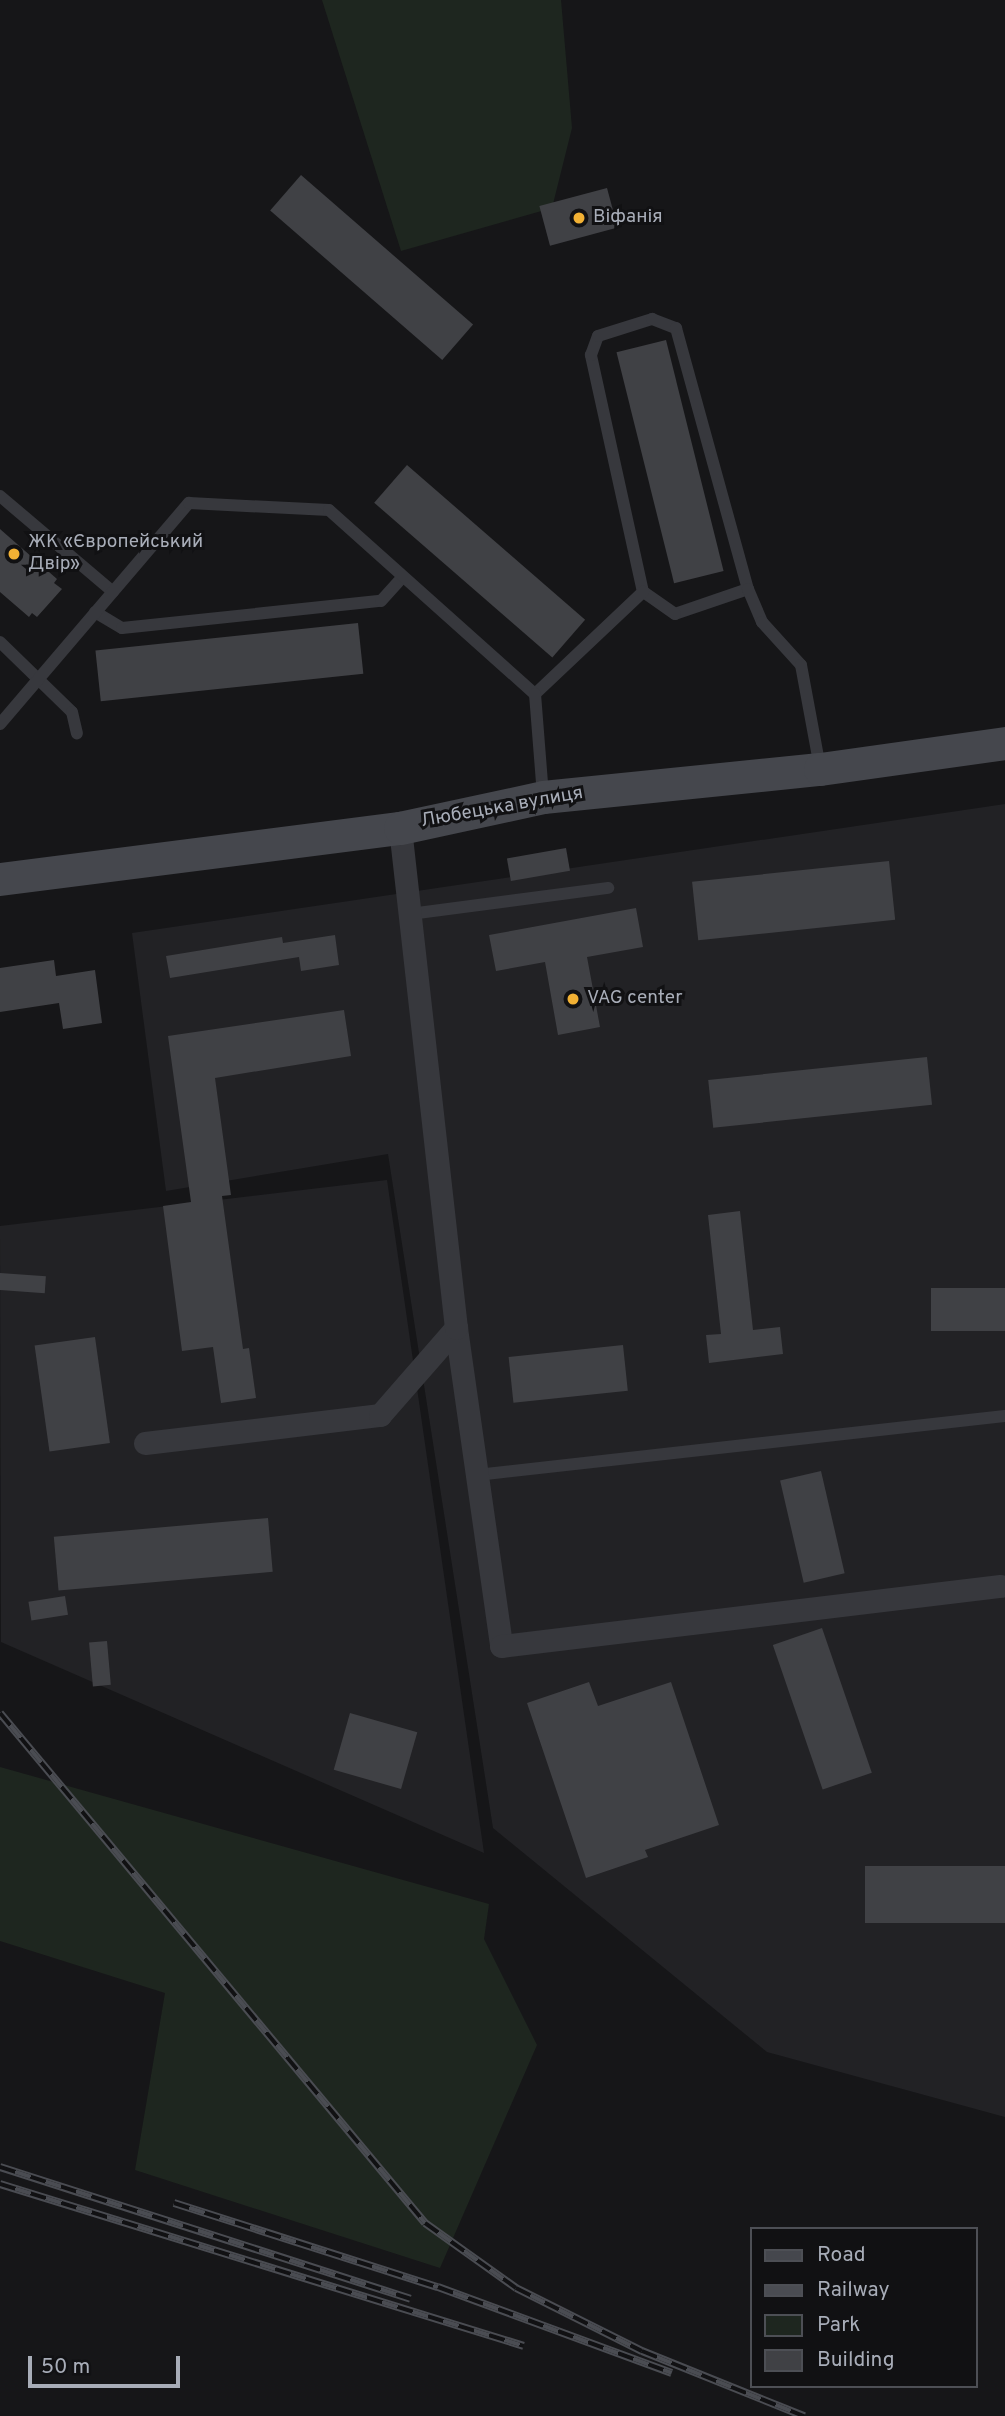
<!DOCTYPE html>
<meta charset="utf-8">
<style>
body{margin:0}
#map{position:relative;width:1005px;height:2416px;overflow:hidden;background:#161618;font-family:Overpass,sans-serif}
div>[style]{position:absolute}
.built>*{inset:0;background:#222225}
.green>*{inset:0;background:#1e261f}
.building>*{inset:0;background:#404145;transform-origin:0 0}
.lane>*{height:12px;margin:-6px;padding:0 6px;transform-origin:6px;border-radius:6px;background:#37383d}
.street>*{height:23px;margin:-11.5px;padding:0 11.5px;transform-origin:11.5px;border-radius:11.5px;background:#37383d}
.secondary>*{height:33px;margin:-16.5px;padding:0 16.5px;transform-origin:16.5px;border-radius:16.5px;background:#45474d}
.rail>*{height:8px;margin-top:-4px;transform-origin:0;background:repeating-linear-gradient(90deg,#111113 0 16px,#4a4c52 0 32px);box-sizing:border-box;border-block:2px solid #4a4c52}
.dots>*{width:19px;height:19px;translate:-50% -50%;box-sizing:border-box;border:4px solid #111113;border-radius:50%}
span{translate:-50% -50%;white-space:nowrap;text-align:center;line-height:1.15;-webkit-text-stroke:6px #111113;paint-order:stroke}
.poi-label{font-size:19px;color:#a8adb8}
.left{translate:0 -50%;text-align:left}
.street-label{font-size:19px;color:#a8adb8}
.legend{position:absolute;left:750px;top:2227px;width:228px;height:161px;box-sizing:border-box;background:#111113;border:2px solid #4d4f55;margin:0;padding:9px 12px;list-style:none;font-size:21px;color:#a8adb8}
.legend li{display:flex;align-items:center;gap:14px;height:35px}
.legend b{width:35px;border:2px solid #4d4f55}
.scale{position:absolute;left:28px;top:2356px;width:152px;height:32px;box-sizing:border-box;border:4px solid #a8adb8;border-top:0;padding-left:9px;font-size:21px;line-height:24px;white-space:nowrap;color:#a8adb8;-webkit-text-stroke:5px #111113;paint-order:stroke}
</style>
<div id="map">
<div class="built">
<div style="clip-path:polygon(1005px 804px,1005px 2117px,767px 2052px,493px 1828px,388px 1154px,166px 1191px,132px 933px)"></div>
<div style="clip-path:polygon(387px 1180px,484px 1853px,1px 1642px,0 1226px)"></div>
</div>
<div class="green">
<div style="clip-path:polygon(322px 0,561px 0,572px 128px,552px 208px,401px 251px)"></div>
<div style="clip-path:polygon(0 1767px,489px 1904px,484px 1939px,537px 2045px,440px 2268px,135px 2170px,165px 1993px,0 1941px)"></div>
</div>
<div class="building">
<div style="left:301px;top:175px;width:228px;height:47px;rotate:41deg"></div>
<div style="left:607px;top:188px;width:41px;height:70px;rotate:75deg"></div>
<div style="left:666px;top:340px;width:238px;height:51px;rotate:76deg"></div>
<div style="left:407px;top:465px;width:236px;height:50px;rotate:41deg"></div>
<div style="clip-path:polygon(0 529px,57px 579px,54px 583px,62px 589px,37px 617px,32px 613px,29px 617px,0 592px)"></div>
<div style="left:358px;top:623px;width:51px;height:264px;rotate:84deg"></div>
<div style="left:566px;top:848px;width:23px;height:60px;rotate:80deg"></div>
<div style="left:889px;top:861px;width:59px;height:198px;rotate:84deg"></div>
<div style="clip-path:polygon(636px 908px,643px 947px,587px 957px,600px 1027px,558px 1035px,545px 962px,496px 971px,489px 935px)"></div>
<div style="clip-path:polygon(335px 935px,339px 965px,301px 971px,299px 957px,170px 978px,166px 956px,282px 937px,283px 943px)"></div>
<div style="clip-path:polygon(54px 960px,56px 976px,95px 970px,102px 1023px,63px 1029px,59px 1003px,0 1012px,0 968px)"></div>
<div style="clip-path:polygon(344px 1010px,351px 1056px,215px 1078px,231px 1195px,222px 1196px,243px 1349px,249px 1348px,256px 1398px,221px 1403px,213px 1347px,182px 1351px,163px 1206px,191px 1202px,168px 1036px)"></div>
<div style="left:927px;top:1057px;width:48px;height:220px;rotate:84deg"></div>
<div style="clip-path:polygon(740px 1211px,753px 1330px,780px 1327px,783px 1354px,709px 1363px,706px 1335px,721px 1334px,708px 1215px)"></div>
<div style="left:0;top:1273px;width:46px;height:17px;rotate:4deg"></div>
<div style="left:1005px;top:1288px;width:43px;height:74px;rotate:90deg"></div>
<div style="left:95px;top:1337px;width:107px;height:61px;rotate:82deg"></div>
<div style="left:623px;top:1345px;width:46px;height:115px;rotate:84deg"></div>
<div style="left:821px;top:1471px;width:105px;height:42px;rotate:77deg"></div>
<div style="left:268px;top:1518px;width:54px;height:215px;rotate:85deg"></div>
<div style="left:65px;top:1596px;width:19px;height:37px;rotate:81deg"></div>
<div style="left:822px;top:1628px;width:153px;height:52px;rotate:71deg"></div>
<div style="left:107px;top:1641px;width:44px;height:18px;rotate:85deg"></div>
<div style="clip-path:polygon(589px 1682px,598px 1706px,671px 1682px,719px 1825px,645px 1850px,648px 1857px,586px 1878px,527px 1703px)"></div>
<div style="left:350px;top:1713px;width:70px;height:59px;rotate:16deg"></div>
<div style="left:1005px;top:1866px;width:57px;height:140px;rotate:90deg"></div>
</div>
<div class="lane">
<div style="left:0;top:496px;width:148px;rotate:40.3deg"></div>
<div style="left:748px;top:589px;width:77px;rotate:161.1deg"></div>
<div style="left:675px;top:614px;width:39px;rotate:-145deg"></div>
<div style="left:643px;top:592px;width:243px;rotate:-102.4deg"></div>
<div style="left:591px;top:355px;width:20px;rotate:-70deg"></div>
<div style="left:598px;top:336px;width:57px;rotate:-17.5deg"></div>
<div style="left:652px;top:319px;width:26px;rotate:21deg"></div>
<div style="left:676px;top:328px;width:271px;rotate:74.6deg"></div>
<div style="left:748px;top:589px;width:36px;rotate:67deg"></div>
<div style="left:762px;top:622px;width:58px;rotate:47.8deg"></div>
<div style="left:801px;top:665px;width:105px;rotate:79.5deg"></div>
<div style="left:95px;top:612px;width:31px;rotate:31deg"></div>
<div style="left:122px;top:628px;width:260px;rotate:-6deg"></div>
<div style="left:381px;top:601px;width:31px;rotate:-48deg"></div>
<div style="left:0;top:642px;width:100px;rotate:44.2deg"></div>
<div style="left:72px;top:712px;width:22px;rotate:77deg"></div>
<div style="left:535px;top:694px;width:149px;rotate:-43.4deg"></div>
<div style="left:0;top:724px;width:291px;rotate:-49.5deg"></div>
<div style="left:189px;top:503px;width:140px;rotate:2.9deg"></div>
<div style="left:329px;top:510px;width:276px;rotate:41.8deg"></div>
<div style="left:535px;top:694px;width:102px;rotate:85.5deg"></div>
<div style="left:410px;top:914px;width:200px;rotate:-7.5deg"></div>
<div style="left:477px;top:1475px;width:531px;rotate:-6.38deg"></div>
</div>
<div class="street">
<div style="left:456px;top:1328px;width:321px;rotate:81.9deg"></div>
<div style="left:501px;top:1646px;width:503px;rotate:-6.86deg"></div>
<div style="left:145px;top:1443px;width:237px;rotate:-6.8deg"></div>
<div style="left:380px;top:1415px;width:116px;rotate:-48.9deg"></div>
<div style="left:456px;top:1328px;width:503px;rotate:-96.39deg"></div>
</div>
<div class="secondary">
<div style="left:0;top:879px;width:403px;rotate:-7.3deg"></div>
<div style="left:400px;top:828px;width:146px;rotate:-12.2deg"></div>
<div style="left:543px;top:797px;width:278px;rotate:-5.8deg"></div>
<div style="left:820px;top:769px;width:187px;rotate:-8deg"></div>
</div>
<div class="rail">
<div style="left:0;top:1713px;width:664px;rotate:50.19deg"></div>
<div style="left:425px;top:2223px;width:112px;rotate:35.5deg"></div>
<div style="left:516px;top:2288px;width:141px;rotate:26.6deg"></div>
<div style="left:642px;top:2351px;width:175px;rotate:21.9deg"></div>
<div style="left:0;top:2167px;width:431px;rotate:17.8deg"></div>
<div style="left:0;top:2184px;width:548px;rotate:17.18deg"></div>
<div style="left:174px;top:2203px;width:277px;rotate:17.7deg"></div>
<div style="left:438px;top:2287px;width:249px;rotate:20.2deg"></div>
</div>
<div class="dots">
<div style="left:579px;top:218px;background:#f2b134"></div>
<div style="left:14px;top:554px;background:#f2b134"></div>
<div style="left:573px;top:999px;background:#f2b134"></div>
</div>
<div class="poi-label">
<span class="left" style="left:593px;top:218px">Віфанія</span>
<span class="left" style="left:28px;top:554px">ЖК «Європейський<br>Двір»</span>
<span class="left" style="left:587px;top:999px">VAG center</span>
</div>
<div class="street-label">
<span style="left:502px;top:808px;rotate:-10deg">Любецька вулиця</span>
</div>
<ul class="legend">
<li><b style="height:9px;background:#45474d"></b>Road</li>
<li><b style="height:9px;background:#4a4c52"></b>Railway</li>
<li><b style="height:19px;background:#1e261f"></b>Park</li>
<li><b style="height:19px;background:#404145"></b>Building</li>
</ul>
<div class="scale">50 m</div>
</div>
